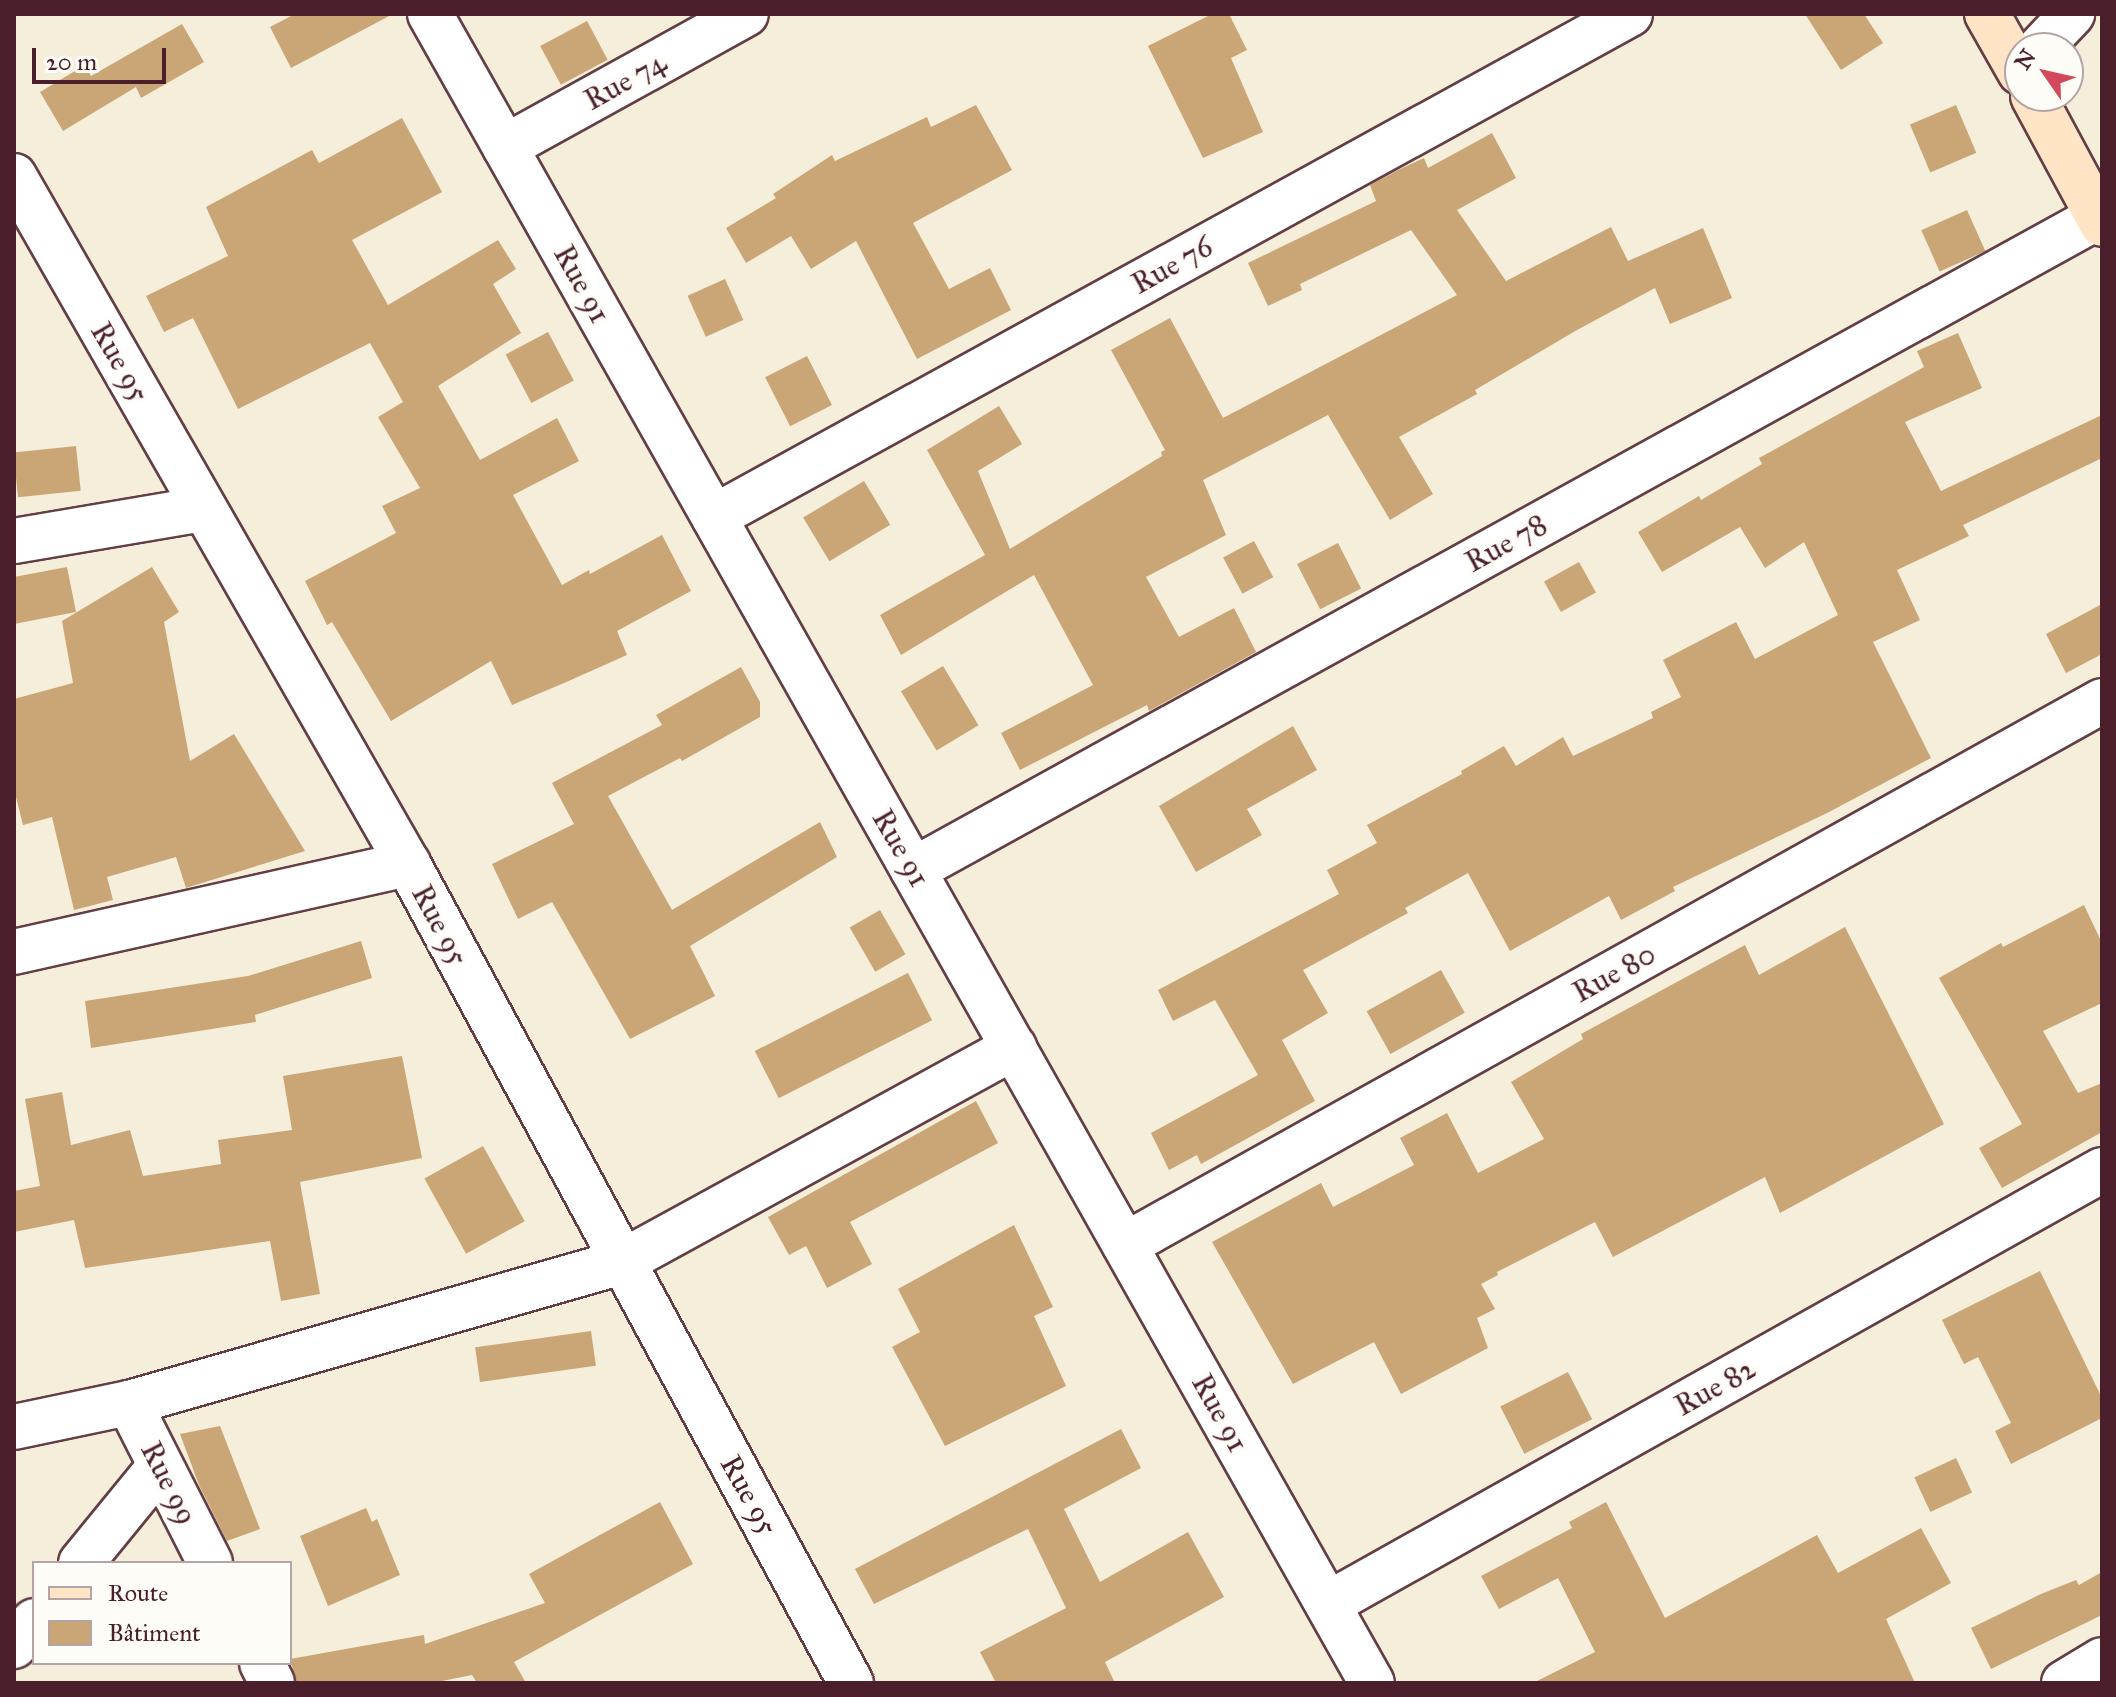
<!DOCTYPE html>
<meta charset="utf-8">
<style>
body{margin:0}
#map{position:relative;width:2116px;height:1697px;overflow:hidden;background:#f4eeda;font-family:"IM FELL Great Primer",serif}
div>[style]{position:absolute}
.building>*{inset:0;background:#caa676;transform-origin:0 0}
.roads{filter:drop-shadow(2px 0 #643e45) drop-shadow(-2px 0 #643e45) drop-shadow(0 2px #643e45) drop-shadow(0 -2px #643e45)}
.street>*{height:44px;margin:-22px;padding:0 22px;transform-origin:22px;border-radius:22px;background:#fff}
.secondary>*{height:44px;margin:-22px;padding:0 22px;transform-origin:22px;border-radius:22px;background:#ffe4c6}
span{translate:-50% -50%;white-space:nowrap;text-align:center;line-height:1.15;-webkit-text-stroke:8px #fdfcf7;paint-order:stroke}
.street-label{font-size:30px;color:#4a1f2b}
.frame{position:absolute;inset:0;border:16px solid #4a1f2b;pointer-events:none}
.legend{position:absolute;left:32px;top:1561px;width:260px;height:104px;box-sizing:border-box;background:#fdfcf7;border:2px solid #b5a4a5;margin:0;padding:10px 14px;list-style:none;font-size:24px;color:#4a1f2b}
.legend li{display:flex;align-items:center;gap:16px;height:40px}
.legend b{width:40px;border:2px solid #b5a4a5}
.north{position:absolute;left:2004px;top:32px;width:80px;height:80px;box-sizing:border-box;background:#fdfcf7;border:2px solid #b5a4a5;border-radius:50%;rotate:304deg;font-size:22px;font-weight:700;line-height:32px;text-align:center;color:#4a1f2b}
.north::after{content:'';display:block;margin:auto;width:28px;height:36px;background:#d1495b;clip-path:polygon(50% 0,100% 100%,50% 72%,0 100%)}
.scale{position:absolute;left:32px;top:48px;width:134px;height:36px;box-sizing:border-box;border:4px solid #4a1f2b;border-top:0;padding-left:10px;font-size:24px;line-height:28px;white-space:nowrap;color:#4a1f2b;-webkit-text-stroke:6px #fdfcf7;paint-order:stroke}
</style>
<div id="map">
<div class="building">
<div style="clip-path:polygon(295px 14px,393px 14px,291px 68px,270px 27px)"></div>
<div style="clip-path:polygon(1212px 14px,1229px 14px,1247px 50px,1231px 58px,1263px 132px,1203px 158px,1148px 46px)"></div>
<div style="clip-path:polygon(1805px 14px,1864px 14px,1883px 43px,1841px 70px)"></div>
<div style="left:587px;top:21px;width:44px;height:53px;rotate:62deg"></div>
<div style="clip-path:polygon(182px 24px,204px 62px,141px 98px,136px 87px,63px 131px,40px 92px,85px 65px,91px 76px)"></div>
<div style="clip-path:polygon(976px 105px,1012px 170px,913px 223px,949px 289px,990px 268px,1011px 310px,917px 359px,856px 241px,811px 269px,791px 236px,746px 263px,726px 228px,776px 198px,773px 194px,832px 155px,835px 161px,927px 117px,931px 127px)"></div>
<div style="left:1956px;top:105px;width:52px;height:50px;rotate:67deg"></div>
<div style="clip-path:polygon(402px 118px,442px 192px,352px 240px,388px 305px,498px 240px,516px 269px,493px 284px,521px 333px,438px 386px,480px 460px,557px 418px,579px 461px,513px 495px,562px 585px,589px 570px,590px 574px,662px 535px,691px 591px,617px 631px,627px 655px,564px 683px,512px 705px,491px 661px,391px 721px,332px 622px,327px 625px,305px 581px,396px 533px,382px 506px,420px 488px,378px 417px,403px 402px,370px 343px,238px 409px,193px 318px,164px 332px,146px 296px,228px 256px,206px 207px,312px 150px,319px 163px)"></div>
<div style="clip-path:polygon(1492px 133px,1516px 178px,1457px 210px,1506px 281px,1611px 227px,1628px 261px,1703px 228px,1732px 298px,1670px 324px,1655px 288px,1577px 330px,1475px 390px,1477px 394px,1399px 437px,1433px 494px,1390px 520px,1328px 415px,1203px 480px,1226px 535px,1146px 577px,1179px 637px,1234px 608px,1256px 652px,1149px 711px,1147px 705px,1020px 770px,1001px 733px,1093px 685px,1034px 575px,901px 655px,880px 615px,985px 555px,927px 450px,999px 406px,1022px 444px,978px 471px,1010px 549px,1162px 456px,1161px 452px,1165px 450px,1111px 350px,1170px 318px,1223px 418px,1457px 295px,1411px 230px,1300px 284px,1302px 290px,1268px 306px,1248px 263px,1376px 201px,1370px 185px,1400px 169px,1424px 158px,1428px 168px)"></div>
<div style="left:1967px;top:210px;width:45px;height:50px;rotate:66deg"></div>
<div style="left:725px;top:279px;width:45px;height:41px;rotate:66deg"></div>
<div style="left:548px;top:332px;width:55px;height:48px;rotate:62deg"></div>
<div style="clip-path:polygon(1958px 333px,1982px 388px,1905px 422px,1941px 491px,2102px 415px,2102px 458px,1963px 525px,1969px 536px,1897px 570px,1920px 620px,1873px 642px,1931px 758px,1829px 812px,1673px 887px,1675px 891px,1621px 920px,1609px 896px,1510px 951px,1468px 873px,1405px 908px,1408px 913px,1303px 970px,1328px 1013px,1282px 1040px,1315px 1101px,1201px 1164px,1197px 1155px,1169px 1170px,1151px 1133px,1258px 1075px,1215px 1000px,1173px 1021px,1158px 990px,1339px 894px,1327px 870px,1377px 843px,1367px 825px,1462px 774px,1461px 771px,1504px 746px,1516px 766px,1563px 737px,1573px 756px,1653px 718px,1651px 712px,1681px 697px,1663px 660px,1736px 622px,1755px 659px,1838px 615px,1804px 542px,1765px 568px,1740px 527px,1662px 572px,1638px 532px,1699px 496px,1701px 500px,1762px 464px,1759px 458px,1924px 367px,1917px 351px)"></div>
<div style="left:807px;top:356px;width:55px;height:47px;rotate:63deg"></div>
<div style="left:76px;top:446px;width:45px;height:63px;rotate:84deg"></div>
<div style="left:864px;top:481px;width:51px;height:71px;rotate:59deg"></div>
<div style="left:1254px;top:541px;width:41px;height:35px;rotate:62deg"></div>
<div style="left:1338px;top:543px;width:51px;height:46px;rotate:63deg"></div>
<div style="left:1579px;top:562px;width:35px;height:40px;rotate:61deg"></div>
<div style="clip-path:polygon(67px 567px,76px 612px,14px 624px,14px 577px)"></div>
<div style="clip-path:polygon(152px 567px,179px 612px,164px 622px,190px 761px,234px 734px,305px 851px,186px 888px,176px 857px,107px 877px,113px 900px,74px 910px,52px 817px,23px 825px,14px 789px,14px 699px,73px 683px,62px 621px)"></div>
<div style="clip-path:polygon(2102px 604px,2102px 654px,2066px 673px,2046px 634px)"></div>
<div style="left:943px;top:666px;width:69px;height:49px;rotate:59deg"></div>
<div style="clip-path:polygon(741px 667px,760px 702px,760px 717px,682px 761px,680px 758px,608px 796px,672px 910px,820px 822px,837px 857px,690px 946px,715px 996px,630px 1039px,552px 902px,518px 919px,492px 864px,574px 824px,552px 783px,662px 725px,656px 715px)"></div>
<div style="clip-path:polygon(1293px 726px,1317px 770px,1247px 809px,1262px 835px,1196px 872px,1159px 806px)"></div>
<div style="clip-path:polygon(2084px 905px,2102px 943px,2102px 1003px,2043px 1031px,2078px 1093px,2102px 1083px,2102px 1132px,2002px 1188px,1979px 1148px,2022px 1124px,1939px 978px,2001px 943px,2003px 947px)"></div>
<div style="left:880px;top:910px;width:51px;height:35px;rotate:60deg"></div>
<div style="clip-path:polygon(1845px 927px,1944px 1124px,1780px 1213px,1765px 1177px,1613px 1257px,1595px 1222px,1497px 1272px,1498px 1275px,1481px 1284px,1495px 1309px,1477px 1318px,1488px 1348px,1401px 1394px,1374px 1342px,1293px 1384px,1212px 1242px,1321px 1183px,1333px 1207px,1414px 1165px,1400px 1138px,1447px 1113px,1478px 1173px,1544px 1139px,1511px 1082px,1583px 1039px,1581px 1034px,1745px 945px,1759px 975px)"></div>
<div style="clip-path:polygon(361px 941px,372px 978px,255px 1015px,256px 1022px,91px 1048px,85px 1001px,248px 976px)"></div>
<div style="left:1441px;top:970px;width:49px;height:85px;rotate:61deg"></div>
<div style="left:908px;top:973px;width:53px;height:172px;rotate:63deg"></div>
<div style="clip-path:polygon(402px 1056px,422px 1158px,300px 1182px,320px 1294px,281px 1301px,270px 1241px,85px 1268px,74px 1220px,14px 1232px,14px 1191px,40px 1186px,25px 1099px,62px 1092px,71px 1145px,130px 1130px,143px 1176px,221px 1164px,218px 1140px,292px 1130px,283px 1076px)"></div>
<div style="clip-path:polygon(976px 1101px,998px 1143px,850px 1222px,872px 1264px,827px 1288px,806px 1246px,789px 1255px,768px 1217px)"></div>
<div style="left:483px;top:1146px;width:86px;height:67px;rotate:61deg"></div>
<div style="clip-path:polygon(1014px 1225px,1053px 1307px,1034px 1316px,1066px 1386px,945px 1446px,892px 1347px,920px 1332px,898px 1289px)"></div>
<div style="clip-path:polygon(2040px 1271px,2102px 1398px,2102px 1418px,2011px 1464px,1995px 1431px,2011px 1423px,1978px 1357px,1964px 1364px,1942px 1320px)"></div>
<div style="left:591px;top:1331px;width:35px;height:117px;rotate:82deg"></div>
<div style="left:1568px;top:1372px;width:53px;height:76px;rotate:63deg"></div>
<div style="clip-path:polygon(220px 1426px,260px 1529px,227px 1541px,199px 1485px,180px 1434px)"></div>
<div style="clip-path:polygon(1121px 1429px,1141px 1468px,1064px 1509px,1100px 1582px,1188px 1532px,1224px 1597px,1105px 1662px,1115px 1683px,996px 1683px,980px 1652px,1066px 1608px,1028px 1529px,874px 1604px,855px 1569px)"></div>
<div style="left:1956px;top:1458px;width:38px;height:46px;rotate:65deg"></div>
<div style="clip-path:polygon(660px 1502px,693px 1564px,514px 1662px,526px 1683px,477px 1683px,472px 1675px,432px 1683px,297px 1683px,290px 1659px,424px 1635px,425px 1644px,545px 1603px,529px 1574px)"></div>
<div style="clip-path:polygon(1606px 1502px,1665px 1618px,1817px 1535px,1838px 1573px,1921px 1528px,1951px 1583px,1886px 1619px,1915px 1683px,1533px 1683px,1595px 1652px,1558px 1578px,1499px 1609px,1481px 1576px,1572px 1528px,1569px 1522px)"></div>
<div style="clip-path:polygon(366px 1508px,372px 1522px,377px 1519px,400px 1575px,328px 1606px,300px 1536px)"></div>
<div style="clip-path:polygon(2102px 1572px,2102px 1615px,1991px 1669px,1971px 1628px,2041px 1594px,2076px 1580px,2079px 1585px)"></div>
</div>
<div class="roads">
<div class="street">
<div style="left:430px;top:14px;width:1916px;rotate:60.56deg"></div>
<div style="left:2040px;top:48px;width:47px;rotate:-46.7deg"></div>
<div style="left:505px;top:147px;width:275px;rotate:-28.9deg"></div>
<div style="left:14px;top:176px;width:793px;rotate:60.2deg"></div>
<div style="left:408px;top:864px;width:931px;rotate:61.59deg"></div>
<div style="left:714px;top:517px;width:1045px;rotate:-28.77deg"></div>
<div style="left:14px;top:541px;width:193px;rotate:-9.6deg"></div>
<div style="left:913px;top:870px;width:1353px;rotate:-28.86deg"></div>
<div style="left:14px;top:952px;width:404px;rotate:-12.6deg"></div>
<div style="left:1125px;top:1245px;width:1118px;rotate:-29.11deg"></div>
<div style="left:129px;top:1403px;width:179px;rotate:63.1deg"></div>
<div style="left:14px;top:1427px;width:117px;rotate:-11.8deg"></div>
<div style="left:129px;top:1403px;width:513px;rotate:-15.96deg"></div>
<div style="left:622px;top:1262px;width:447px;rotate:-28.7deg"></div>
<div style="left:81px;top:1563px;width:125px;rotate:-50.8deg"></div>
<div style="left:1328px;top:1604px;width:887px;rotate:-29.28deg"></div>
<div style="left:14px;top:1646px;width:32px;rotate:-51deg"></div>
<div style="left:262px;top:1663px;width:22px;rotate:63deg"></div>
<div style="left:2064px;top:1683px;width:44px;rotate:-31.2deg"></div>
</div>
<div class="secondary">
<div style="left:1987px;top:14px;width:67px;rotate:60.4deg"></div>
<div style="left:2033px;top:96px;width:145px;rotate:61.7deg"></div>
</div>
</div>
<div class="street-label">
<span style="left:625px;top:81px;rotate:-29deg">Rue 74</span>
<span style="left:1172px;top:265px;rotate:-29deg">Rue 76</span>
<span style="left:582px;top:284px;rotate:61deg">Rue 91</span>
<span style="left:120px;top:362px;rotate:60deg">Rue 95</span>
<span style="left:1506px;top:543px;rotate:-29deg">Rue 78</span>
<span style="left:901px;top:848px;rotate:60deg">Rue 91</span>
<span style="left:440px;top:925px;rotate:62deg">Rue 95</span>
<span style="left:1614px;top:973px;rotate:-29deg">Rue 80</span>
<span style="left:1715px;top:1387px;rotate:-29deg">Rue 82</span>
<span style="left:1220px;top:1413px;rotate:61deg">Rue 91</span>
<span style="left:169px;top:1483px;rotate:63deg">Rue 99</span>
<span style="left:749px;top:1495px;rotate:61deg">Rue 95</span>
</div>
<div class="frame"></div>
<ul class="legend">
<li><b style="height:10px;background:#ffe4c6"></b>Route</li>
<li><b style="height:22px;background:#caa676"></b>Bâtiment</li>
</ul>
<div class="north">N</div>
<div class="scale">20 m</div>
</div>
